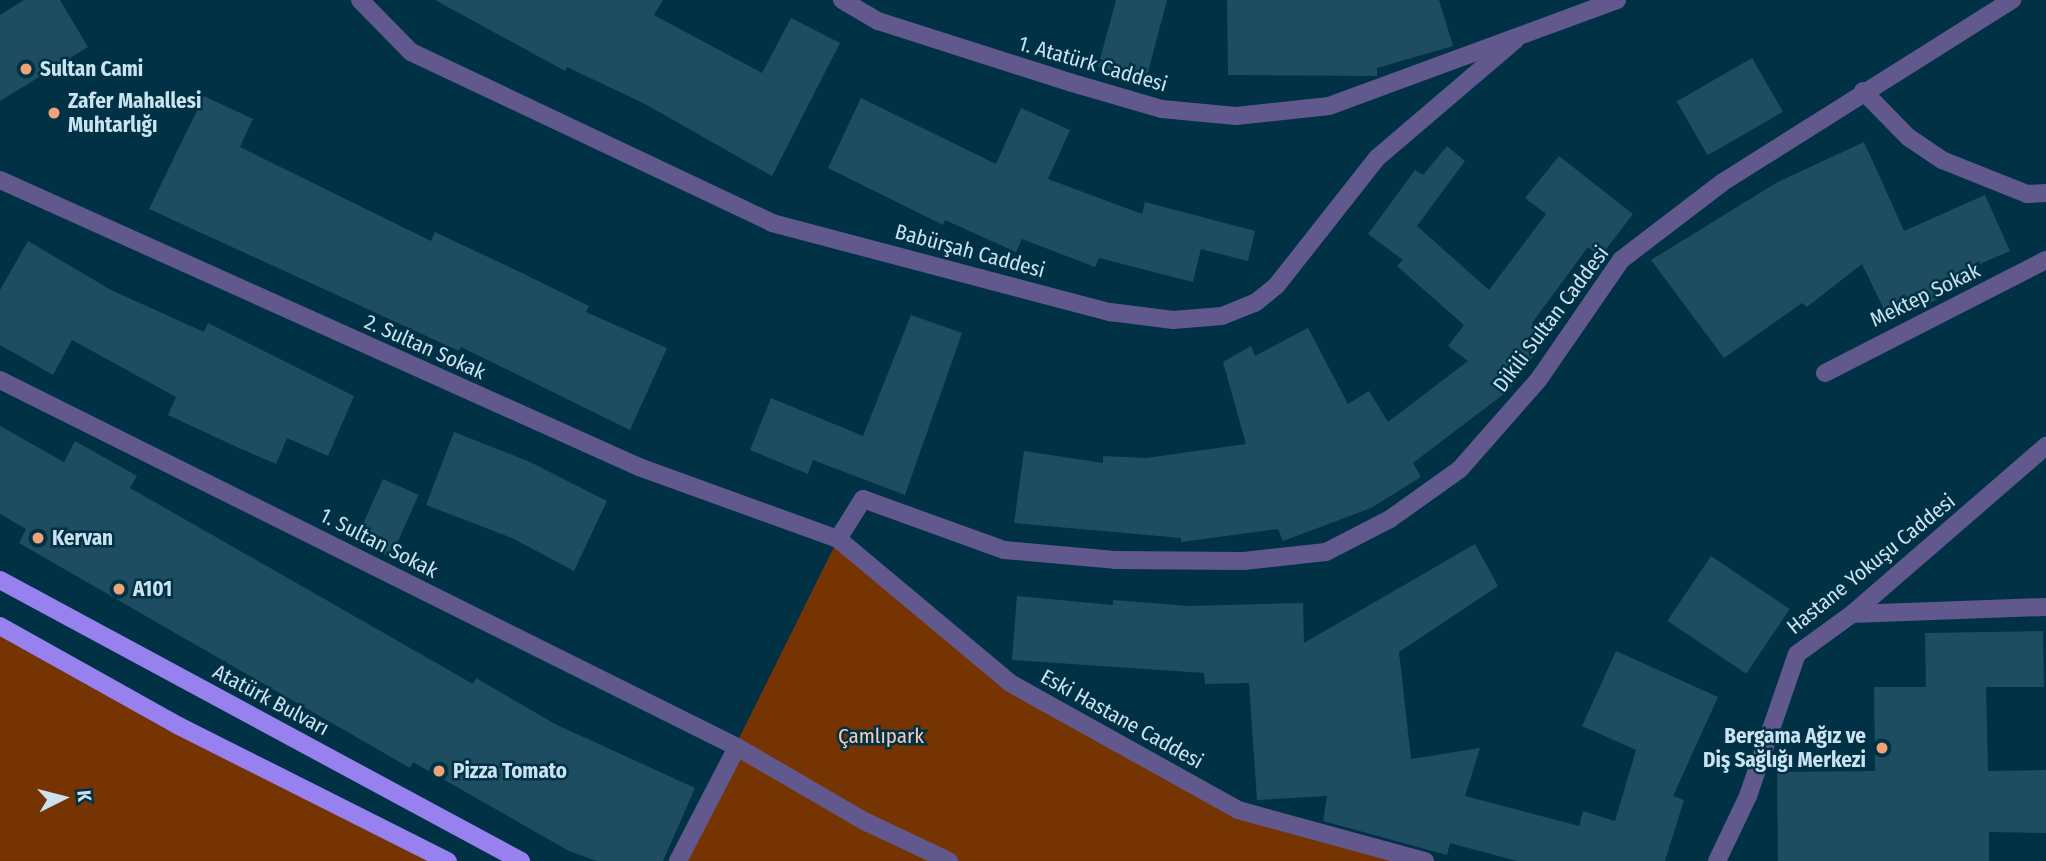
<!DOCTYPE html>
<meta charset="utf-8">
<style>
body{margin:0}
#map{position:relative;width:2046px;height:861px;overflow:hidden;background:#003145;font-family:"Fira Sans Condensed",sans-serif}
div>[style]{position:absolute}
.green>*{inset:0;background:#753402}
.building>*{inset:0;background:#1e4d62;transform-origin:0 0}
.street>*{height:18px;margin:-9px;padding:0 9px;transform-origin:9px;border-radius:9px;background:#61588e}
.primary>*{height:18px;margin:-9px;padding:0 9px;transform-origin:9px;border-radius:9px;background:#9681ef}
.dots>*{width:19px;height:19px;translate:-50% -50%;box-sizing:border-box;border:4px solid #003145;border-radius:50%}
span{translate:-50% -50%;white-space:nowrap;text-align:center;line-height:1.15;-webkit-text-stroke:5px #003145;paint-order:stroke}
.street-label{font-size:21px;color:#cbe3f0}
.poi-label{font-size:21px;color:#cbe3f0;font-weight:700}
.left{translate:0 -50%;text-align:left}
.right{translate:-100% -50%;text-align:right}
.park-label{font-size:21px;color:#fbccb3}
.north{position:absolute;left:28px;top:763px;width:70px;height:70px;-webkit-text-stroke:5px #003145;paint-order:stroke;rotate:84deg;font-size:19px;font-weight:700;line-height:28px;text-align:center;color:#cbe3f0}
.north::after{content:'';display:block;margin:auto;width:24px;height:32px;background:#cbe3f0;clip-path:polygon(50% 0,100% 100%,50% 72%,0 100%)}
</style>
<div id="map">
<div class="green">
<div style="clip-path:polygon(838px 539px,1010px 683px,1238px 810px,1425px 861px,678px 861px)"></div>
<div style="clip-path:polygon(0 626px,448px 861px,0 861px)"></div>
</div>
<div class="building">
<div style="clip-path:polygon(24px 0,60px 0,88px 47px,0 101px,0 15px)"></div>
<div style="clip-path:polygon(435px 0,663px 0,654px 15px,762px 73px,791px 18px,840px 43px,772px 176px,645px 104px,567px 67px,565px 71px)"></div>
<div style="clip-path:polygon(1116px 0,1167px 0,1146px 80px,1098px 67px)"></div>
<div style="clip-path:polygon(1227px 0,1439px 0,1453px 46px,1377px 68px,1377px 76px,1228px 75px)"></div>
<div style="left:1752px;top:58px;width:62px;height:87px;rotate:60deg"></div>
<div style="clip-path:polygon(204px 96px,253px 119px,240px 147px,431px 241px,435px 232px,522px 273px,589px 306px,586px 312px,667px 348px,630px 430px,461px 347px,459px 351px,149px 209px)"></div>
<div style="clip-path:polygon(861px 98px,996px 164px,1021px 108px,1070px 130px,1048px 179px,1142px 214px,1145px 202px,1255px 231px,1248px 261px,1201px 249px,1193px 282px,1099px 258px,1095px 267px,1022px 239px,1016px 252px,945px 220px,943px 225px,828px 168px)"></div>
<div style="clip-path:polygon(1864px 142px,1904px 231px,1985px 195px,2010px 251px,1931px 285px,1938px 299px,1890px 322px,1862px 264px,1807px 307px,1802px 303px,1724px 358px,1651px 260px,1776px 183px)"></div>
<div style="clip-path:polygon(1447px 146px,1465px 161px,1417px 226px,1489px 290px,1546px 214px,1525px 198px,1559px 156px,1633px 214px,1600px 257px,1588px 247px,1532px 323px,1541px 329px,1562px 316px,1509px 390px,1413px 463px,1421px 477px,1371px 508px,1283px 541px,1278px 529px,1181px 542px,1181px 538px,1014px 523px,1024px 451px,1103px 463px,1103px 456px,1146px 458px,1246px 444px,1223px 362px,1251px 346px,1255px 356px,1308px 328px,1348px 404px,1369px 391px,1388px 422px,1468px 361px,1448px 346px,1464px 325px,1397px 266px,1403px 260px,1368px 234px,1415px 170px,1423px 175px)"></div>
<div style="clip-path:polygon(28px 241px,111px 290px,204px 332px,208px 323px,354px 396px,328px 456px,287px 438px,276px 464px,239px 448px,168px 415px,176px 397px,72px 340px,53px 375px,0 345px,0 290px)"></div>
<div style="clip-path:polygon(911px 315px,962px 333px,905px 495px,813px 460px,808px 474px,750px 450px,771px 398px,863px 436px)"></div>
<div style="clip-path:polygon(0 426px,64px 462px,75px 441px,137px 476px,130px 488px,473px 684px,476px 678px,555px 724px,695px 788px,663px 861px,597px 861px,569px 851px,413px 762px,410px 768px,19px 543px,26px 529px,0 514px)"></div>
<div style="clip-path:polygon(454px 432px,530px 462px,607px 501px,574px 571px,512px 538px,426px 505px)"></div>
<div style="left:383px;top:479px;width:39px;height:68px;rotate:24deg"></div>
<div style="clip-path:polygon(1475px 544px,1498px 586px,1399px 652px,1411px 759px,1480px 748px,1465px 796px,1579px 826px,1583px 811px,1615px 821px,1636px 750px,1582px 726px,1616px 651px,1718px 697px,1673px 796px,1684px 800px,1665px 861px,1517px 861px,1450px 843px,1447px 855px,1323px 821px,1327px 796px,1257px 800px,1249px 683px,1205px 684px,1204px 673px,1012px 660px,1017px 596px,1113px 605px,1113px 600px,1189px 606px,1303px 603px,1304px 643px)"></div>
<div style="left:1711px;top:556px;width:95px;height:78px;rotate:34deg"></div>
<div style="clip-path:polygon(2043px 631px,2044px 687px,1986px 687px,1988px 771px,2046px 770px,2046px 833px,1989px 832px,1989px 861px,1778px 861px,1777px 772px,1875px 771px,1874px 687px,1926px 687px,1925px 633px)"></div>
</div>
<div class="street">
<div style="left:360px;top:0;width:73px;rotate:45.6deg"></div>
<div style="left:411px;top:52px;width:399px;rotate:25.3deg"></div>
<div style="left:772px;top:223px;width:350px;rotate:14.8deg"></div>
<div style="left:1110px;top:312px;width:64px;rotate:7.2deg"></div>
<div style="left:1173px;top:320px;width:49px;rotate:-4.7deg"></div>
<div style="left:1222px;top:316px;width:35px;rotate:-22deg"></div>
<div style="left:1255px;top:303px;width:28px;rotate:-39deg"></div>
<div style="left:1277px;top:285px;width:162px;rotate:-51.8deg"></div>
<div style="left:1377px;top:158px;width:182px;rotate:-40.5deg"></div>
<div style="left:842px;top:0;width:42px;rotate:30.3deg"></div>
<div style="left:878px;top:21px;width:201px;rotate:17.7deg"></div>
<div style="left:1069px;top:82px;width:97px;rotate:16.2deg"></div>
<div style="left:1162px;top:109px;width:74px;rotate:5.4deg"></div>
<div style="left:1236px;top:116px;width:94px;rotate:-6.1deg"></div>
<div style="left:1329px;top:106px;width:307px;rotate:-20.2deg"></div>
<div style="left:1863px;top:91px;width:64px;rotate:45.6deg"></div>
<div style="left:1908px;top:137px;width:41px;rotate:34.1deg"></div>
<div style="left:1942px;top:160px;width:92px;rotate:21.8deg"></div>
<div style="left:2027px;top:194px;width:19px;rotate:-3deg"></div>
<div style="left:0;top:180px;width:700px;rotate:24.19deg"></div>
<div style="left:639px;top:467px;width:212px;rotate:19.9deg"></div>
<div style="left:838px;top:539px;width:224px;rotate:39.9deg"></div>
<div style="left:1010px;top:683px;width:261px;rotate:29.1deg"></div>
<div style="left:1238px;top:810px;width:194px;rotate:15.3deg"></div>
<div style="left:1825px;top:373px;width:248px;rotate:-27.1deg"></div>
<div style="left:0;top:380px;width:823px;rotate:26.47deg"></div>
<div style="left:737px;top:747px;width:147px;rotate:30.2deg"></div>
<div style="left:864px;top:821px;width:94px;rotate:25.2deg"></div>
<div style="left:838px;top:539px;width:47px;rotate:-58deg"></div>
<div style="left:863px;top:499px;width:150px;rotate:19.9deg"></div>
<div style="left:1004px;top:550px;width:111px;rotate:5.1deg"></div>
<div style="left:1115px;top:560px;width:129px;rotate:0.4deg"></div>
<div style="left:1244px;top:561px;width:82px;rotate:-6.3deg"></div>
<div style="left:1326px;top:552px;width:72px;rotate:-27.3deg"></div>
<div style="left:1390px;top:519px;width:86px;rotate:-35.5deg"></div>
<div style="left:1460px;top:469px;width:120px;rotate:-48.7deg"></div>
<div style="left:1539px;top:379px;width:145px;rotate:-55.4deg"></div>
<div style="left:1621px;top:260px;width:128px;rotate:-37.4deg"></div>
<div style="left:1723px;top:182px;width:342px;rotate:-32.2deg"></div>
<div style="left:1852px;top:614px;width:194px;rotate:-2.1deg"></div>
<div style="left:678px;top:861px;width:128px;rotate:-62.6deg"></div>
<div style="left:1717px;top:861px;width:72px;rotate:-64.5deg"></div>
<div style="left:1748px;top:796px;width:150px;rotate:-71deg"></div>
<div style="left:1797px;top:654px;width:68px;rotate:-36deg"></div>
<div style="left:1852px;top:614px;width:257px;rotate:-40.9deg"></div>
</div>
<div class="primary">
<div style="left:0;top:580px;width:592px;rotate:28.34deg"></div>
<div style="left:0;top:626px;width:205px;rotate:29.2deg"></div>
<div style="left:179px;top:726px;width:301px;rotate:26.7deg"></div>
</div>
<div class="dots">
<div style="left:26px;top:69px;background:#efa377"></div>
<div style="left:54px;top:113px;background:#efa377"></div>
<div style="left:38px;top:538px;background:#efa377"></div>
<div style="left:119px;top:589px;background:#efa377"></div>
<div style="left:1882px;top:748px;background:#efa377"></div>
<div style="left:439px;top:771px;background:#efa377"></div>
</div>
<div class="street-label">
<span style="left:1093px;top:64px;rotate:16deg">1. Atatürk Caddesi</span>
<span style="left:970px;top:251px;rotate:15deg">Babürşah Caddesi</span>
<span style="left:1925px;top:295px;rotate:-26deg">Mektep Sokak</span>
<span style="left:1551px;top:319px;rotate:-53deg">Dikili Sultan Caddesi</span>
<span style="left:425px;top:347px;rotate:24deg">2. Sultan Sokak</span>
<span style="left:379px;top:543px;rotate:27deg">1. Sultan Sokak</span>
<span style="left:1871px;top:564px;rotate:-39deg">Hastane Yokuşu Caddesi</span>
<span style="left:271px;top:700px;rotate:28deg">Atatürk Bulvarı</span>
<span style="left:1122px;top:719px;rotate:29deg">Eski Hastane Caddesi</span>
</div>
<div class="poi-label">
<span class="left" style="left:40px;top:69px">Sultan Cami</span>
<span class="left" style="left:68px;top:113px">Zafer Mahallesi<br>Muhtarlığı</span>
<span class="left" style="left:52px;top:538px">Kervan</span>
<span class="left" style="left:133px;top:589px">A101</span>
<span class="right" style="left:1866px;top:748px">Bergama Ağız ve<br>Diş Sağlığı Merkezi</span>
<span class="left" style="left:453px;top:771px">Pizza Tomato</span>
</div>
<div class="park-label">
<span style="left:881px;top:736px">Çamlıpark</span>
</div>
<div class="north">K</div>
</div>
